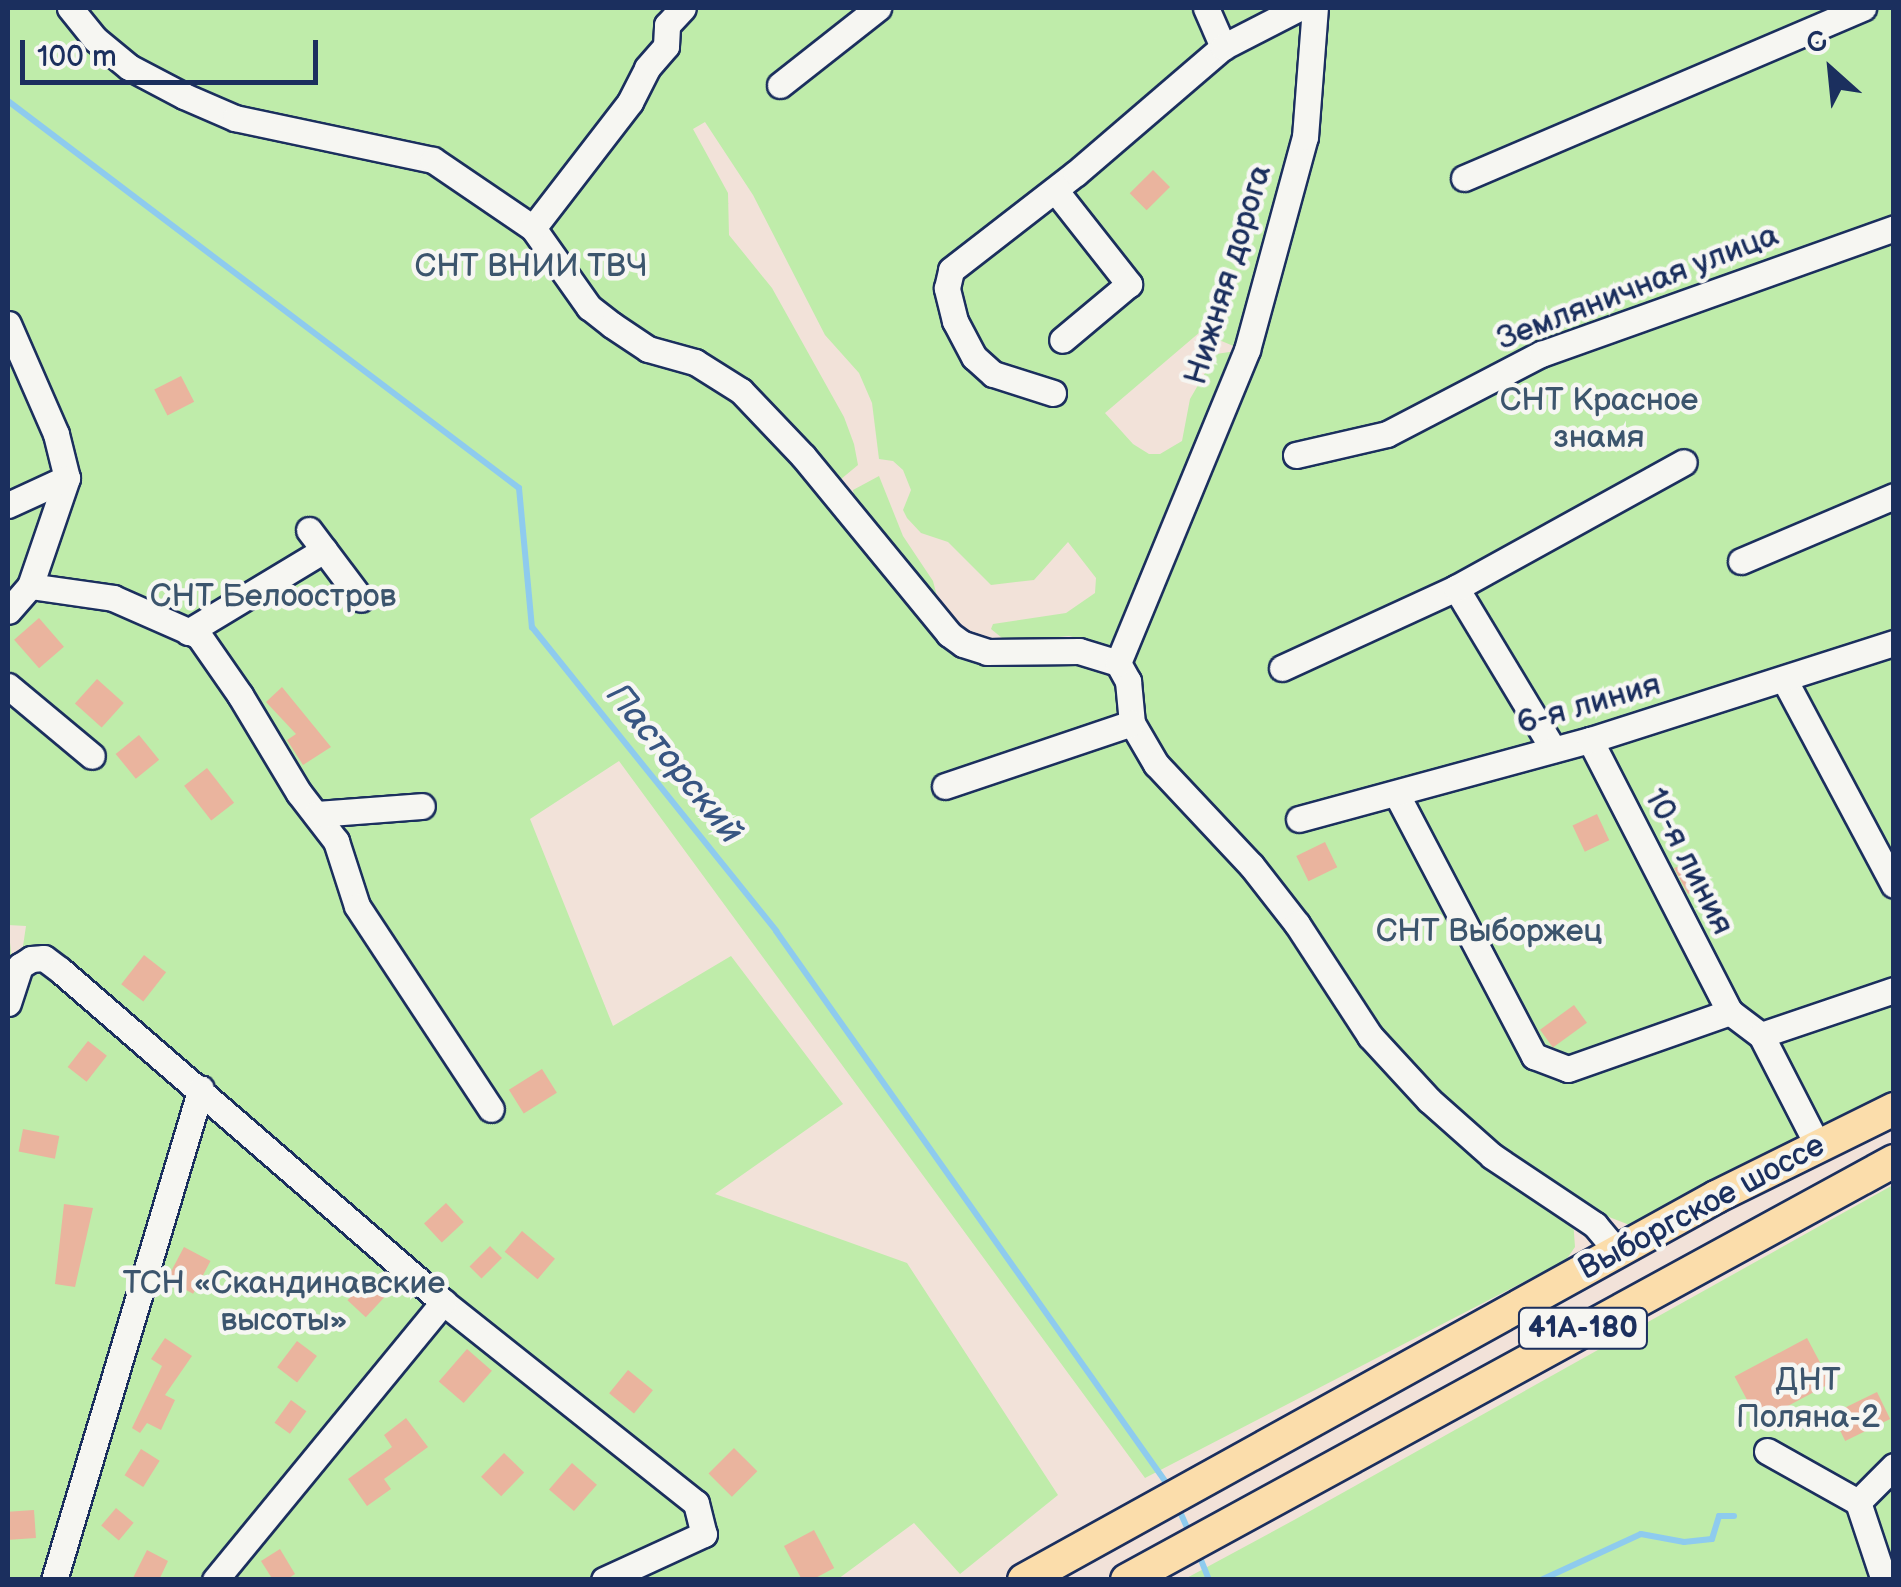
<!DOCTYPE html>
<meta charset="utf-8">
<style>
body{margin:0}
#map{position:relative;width:1901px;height:1587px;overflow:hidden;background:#f2e2d9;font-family:"Balsamiq Sans",sans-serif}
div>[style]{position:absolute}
.green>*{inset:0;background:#bfecaa}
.stream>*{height:6px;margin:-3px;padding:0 3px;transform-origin:3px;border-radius:3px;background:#8ecbee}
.building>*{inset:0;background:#eab49e;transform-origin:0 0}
.roads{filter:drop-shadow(2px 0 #1b2f5e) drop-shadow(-2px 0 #1b2f5e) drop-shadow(0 2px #1b2f5e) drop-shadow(0 -2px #1b2f5e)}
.minor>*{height:25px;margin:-12.5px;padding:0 12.5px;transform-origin:12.5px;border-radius:12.5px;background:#f6f6f2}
.major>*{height:32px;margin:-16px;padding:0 16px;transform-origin:16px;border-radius:16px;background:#fbddab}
span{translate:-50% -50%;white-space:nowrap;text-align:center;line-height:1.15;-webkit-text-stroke:9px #f6f6f2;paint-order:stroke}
.shield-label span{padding:2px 8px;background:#f6f6f2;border:2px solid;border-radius:8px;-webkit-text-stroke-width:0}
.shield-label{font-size:30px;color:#1b2f5e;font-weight:700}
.park-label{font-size:32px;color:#3c556d}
.street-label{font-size:32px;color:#1b2f5e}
.water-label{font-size:35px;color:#385682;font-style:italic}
.frame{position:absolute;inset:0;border:10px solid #1b2f5e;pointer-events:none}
.north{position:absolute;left:1781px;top:20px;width:100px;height:100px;-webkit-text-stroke:8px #f6f6f2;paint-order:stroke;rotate:333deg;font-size:28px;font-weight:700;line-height:40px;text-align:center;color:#1b2f5e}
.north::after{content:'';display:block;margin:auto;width:35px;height:45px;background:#1b2f5e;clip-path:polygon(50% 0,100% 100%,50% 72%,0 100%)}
.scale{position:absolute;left:20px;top:40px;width:298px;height:45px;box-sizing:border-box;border:5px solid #1b2f5e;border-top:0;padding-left:12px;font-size:30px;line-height:35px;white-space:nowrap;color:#1b2f5e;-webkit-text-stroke:8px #f6f6f2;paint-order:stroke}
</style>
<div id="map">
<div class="green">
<div style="clip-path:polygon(evenodd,8px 8px,1893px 8px,1893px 1090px,1731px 1170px,1632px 1226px,1586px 1208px,1573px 1219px,1575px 1247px,1566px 1260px,1145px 1478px,619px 761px,530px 819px,613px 1026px,731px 956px,843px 1104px,715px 1194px,907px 1263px,1058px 1495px,960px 1574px,914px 1523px,838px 1579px,8px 1579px,8px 1003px,20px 966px,26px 926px,8px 925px,12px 960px,8px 973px,8px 8px,705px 122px,753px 195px,825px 335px,859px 373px,872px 403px,879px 459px,893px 461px,903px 470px,911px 490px,903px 510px,907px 518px,921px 533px,948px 542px,991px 585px,1034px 580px,1068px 542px,1096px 578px,1095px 593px,1066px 613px,993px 624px,991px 629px,1007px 642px,1069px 636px,1092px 642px,1116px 653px,1120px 667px,1079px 651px,987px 652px,958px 640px,829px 489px,858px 465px,854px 444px,844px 417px,772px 288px,729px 235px,728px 193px,693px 129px,705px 122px,8px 8px,1200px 332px,1243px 350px,1216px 354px,1190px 399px,1182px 441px,1160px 454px,1149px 454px,1133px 444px,1105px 413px,1200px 332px)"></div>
<div style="clip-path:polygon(879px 476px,903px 536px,933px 581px,940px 608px,846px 500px,854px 496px,853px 490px)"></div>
<div style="clip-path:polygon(1893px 1185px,1893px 1579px,1183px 1580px,1294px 1520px)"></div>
</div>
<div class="stream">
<div style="left:8px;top:101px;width:641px;rotate:37.14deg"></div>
<div style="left:519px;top:488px;width:140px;rotate:84.7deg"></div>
<div style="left:532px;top:627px;width:390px;rotate:51.2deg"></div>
<div style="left:776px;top:931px;width:682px;rotate:54.73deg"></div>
<div style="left:1177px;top:1505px;width:32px;rotate:66deg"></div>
<div style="left:1199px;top:1555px;width:27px;rotate:68deg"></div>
<div style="left:1541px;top:1580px;width:110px;rotate:-24.7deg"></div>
<div style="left:1641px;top:1534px;width:44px;rotate:10.5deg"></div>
<div style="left:1684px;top:1542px;width:28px;rotate:-6deg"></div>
<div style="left:1712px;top:1539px;width:24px;rotate:-73deg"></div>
<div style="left:1719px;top:1516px;width:15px"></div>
</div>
<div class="building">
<div style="left:1153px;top:170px;width:24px;height:33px;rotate:45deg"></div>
<div style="left:181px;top:376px;width:29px;height:30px;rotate:63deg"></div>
<div style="left:39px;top:618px;width:38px;height:33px;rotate:49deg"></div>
<div style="left:97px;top:679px;width:36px;height:33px;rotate:42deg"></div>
<div style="clip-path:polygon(282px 687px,331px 747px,303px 765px,287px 740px,296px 734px,266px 702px)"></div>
<div style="left:139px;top:735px;width:32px;height:30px;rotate:51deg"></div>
<div style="left:207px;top:768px;width:44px;height:29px;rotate:52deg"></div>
<div style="left:1597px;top:814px;width:29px;height:27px;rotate:65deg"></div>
<div style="left:1325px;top:842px;width:28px;height:32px;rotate:64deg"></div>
<div style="clip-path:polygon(1697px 860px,1706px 888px,1688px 894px,1674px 868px)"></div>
<div style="left:144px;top:955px;width:28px;height:37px;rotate:38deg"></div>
<div style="left:1574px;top:1005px;width:22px;height:42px;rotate:54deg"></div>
<div style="left:88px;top:1041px;width:24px;height:33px;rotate:38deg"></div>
<div style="left:542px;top:1069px;width:28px;height:39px;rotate:58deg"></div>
<div style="left:23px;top:1129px;width:37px;height:23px;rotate:11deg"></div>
<div style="left:446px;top:1203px;width:26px;height:30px;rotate:47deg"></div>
<div style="clip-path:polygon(64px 1204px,93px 1208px,75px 1287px,55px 1284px)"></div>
<div style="left:522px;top:1231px;width:43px;height:27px;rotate:40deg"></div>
<div style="left:490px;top:1246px;width:17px;height:29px;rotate:45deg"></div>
<div style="left:184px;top:1247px;width:30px;height:37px;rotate:28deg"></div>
<div style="left:370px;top:1276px;width:25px;height:33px;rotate:43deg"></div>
<div style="clip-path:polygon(165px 1338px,192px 1356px,165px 1395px,175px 1400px,161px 1430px,147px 1423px,140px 1433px,132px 1428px,162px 1366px,151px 1359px)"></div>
<div style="left:1807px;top:1338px;width:51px;height:82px;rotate:62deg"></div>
<div style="left:297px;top:1341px;width:25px;height:33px;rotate:37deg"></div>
<div style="left:467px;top:1349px;width:33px;height:43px;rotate:41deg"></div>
<div style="left:628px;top:1370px;width:32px;height:30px;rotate:39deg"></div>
<div style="left:1877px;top:1392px;width:30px;height:50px;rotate:64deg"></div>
<div style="left:291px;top:1400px;width:19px;height:28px;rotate:36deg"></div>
<div style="clip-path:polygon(406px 1418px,428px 1447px,384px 1479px,391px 1489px,367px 1506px,348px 1479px,392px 1447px,384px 1435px)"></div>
<div style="left:734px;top:1448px;width:33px;height:36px;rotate:45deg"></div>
<div style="left:141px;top:1449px;width:22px;height:31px;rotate:32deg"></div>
<div style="left:504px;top:1453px;width:28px;height:33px;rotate:44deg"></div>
<div style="left:572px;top:1463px;width:33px;height:35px;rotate:41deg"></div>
<div style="left:116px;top:1508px;width:23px;height:23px;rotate:40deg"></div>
<div style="left:34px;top:1510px;width:28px;height:26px;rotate:86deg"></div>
<div style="left:814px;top:1530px;width:43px;height:34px;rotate:62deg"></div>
<div style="clip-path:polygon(280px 1549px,295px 1574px,286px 1580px,273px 1580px,261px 1561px)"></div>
<div style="clip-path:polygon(147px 1550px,168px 1561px,159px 1580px,132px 1580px)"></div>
</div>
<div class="roads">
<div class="minor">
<div style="left:70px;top:8px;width:40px;rotate:51deg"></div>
<div style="left:95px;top:39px;width:44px;rotate:39.5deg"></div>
<div style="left:129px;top:67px;width:62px;rotate:27.8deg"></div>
<div style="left:184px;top:96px;width:56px;rotate:23.3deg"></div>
<div style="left:235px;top:118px;width:202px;rotate:12deg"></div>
<div style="left:433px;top:160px;width:121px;rotate:34.2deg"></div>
<div style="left:533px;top:228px;width:97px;rotate:54.7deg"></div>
<div style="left:589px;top:307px;width:29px;rotate:38deg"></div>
<div style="left:612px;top:325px;width:43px;rotate:33.7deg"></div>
<div style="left:648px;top:349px;width:49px;rotate:15.5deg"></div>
<div style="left:695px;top:362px;width:54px;rotate:32.2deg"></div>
<div style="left:741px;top:391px;width:90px;rotate:46.4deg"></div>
<div style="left:803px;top:456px;width:230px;rotate:50.6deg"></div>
<div style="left:949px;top:634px;width:17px;rotate:36deg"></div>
<div style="left:963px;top:644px;width:25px;rotate:18deg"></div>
<div style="left:987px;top:652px;width:92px;rotate:-0.6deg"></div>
<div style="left:1079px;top:651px;width:41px;rotate:17.1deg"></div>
<div style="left:1118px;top:663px;width:21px;rotate:61deg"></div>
<div style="left:1128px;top:681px;width:42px;rotate:84.6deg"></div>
<div style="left:1132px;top:723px;width:48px;rotate:59.7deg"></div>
<div style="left:1156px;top:764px;width:139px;rotate:46.8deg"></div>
<div style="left:1251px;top:865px;width:75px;rotate:52.1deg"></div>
<div style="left:1297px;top:924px;width:134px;rotate:56.9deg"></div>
<div style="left:1370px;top:1036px;width:87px;rotate:47.3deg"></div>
<div style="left:1429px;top:1100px;width:84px;rotate:41.6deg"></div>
<div style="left:1492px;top:1156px;width:124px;rotate:33.8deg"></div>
<div style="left:1595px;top:1225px;width:34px;rotate:50deg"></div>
<div style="left:1206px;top:8px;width:43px;rotate:66.4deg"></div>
<div style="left:780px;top:85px;width:125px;rotate:-38.2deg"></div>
<div style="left:1464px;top:178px;width:434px;rotate:-23.1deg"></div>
<div style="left:1055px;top:190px;width:120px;rotate:51.8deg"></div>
<div style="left:1129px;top:284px;width:87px;rotate:140.1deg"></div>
<div style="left:533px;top:228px;width:159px;rotate:-52.4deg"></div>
<div style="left:630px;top:102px;width:38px;rotate:-63deg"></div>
<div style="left:647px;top:68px;width:29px;rotate:-49deg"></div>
<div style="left:666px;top:46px;width:21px;rotate:-87deg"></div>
<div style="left:667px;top:25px;width:23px;rotate:-47deg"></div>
<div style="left:8px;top:324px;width:120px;rotate:66.4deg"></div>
<div style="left:56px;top:434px;width:45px;rotate:76deg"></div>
<div style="left:67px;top:478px;width:114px;rotate:108.9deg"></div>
<div style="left:30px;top:586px;width:33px;rotate:131deg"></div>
<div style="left:1053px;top:393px;width:63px;rotate:-162.4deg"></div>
<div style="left:993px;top:374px;width:25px;rotate:-138deg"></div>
<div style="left:974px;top:357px;width:41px;rotate:-117.8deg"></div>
<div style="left:955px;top:321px;width:34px;rotate:-104deg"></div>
<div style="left:947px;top:288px;width:18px;rotate:-77deg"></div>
<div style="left:951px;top:270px;width:158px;rotate:-37.8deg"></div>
<div style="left:1076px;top:173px;width:194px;rotate:-40.6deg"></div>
<div style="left:1223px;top:47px;width:85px;rotate:-27.2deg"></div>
<div style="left:1296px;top:455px;width:93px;rotate:-13deg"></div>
<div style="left:1387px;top:434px;width:174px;rotate:-27.5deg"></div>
<div style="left:1541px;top:354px;width:375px;rotate:-19.6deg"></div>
<div style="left:8px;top:505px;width:65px;rotate:-24.6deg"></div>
<div style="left:309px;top:530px;width:86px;rotate:53deg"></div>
<div style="left:1741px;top:561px;width:166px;rotate:-23deg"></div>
<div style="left:30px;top:586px;width:84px;rotate:8.2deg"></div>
<div style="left:113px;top:598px;width:94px;rotate:23.8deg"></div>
<div style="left:199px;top:636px;width:72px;rotate:55.2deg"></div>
<div style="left:240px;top:695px;width:114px;rotate:59deg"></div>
<div style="left:299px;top:793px;width:61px;rotate:52.4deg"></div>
<div style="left:336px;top:841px;width:68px;rotate:72.1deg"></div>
<div style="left:357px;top:906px;width:243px;rotate:56.6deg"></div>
<div style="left:1456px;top:588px;width:188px;rotate:58.9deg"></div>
<div style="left:188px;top:632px;width:159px;rotate:-31.1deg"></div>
<div style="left:1118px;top:663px;width:339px;rotate:-67.6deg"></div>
<div style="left:1247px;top:350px;width:221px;rotate:-74.8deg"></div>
<div style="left:1305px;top:137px;width:129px;rotate:-85.6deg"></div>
<div style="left:1282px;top:668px;width:192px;rotate:-24.7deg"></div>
<div style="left:1456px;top:588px;width:260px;rotate:-28.9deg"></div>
<div style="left:1785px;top:681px;width:231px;rotate:61.9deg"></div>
<div style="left:8px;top:686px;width:109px;rotate:39.8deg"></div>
<div style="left:1590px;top:740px;width:306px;rotate:62.8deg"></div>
<div style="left:945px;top:786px;width:197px;rotate:-18.6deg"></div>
<div style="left:1397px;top:795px;width:295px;rotate:62.3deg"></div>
<div style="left:1534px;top:1056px;width:36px;rotate:21deg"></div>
<div style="left:1568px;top:1069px;width:172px;rotate:-19.4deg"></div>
<div style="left:1730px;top:1012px;width:39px;rotate:37deg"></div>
<div style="left:1761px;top:1035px;width:140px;rotate:-18.7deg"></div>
<div style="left:316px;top:814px;width:106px;rotate:-4.3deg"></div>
<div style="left:1299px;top:819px;width:302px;rotate:-15.2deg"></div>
<div style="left:1590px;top:740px;width:319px;rotate:-17.7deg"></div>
<div style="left:8px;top:1003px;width:39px;rotate:-72deg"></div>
<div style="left:20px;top:966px;width:13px;rotate:-32deg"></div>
<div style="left:31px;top:959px;width:13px;rotate:-4deg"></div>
<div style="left:44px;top:958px;width:20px;rotate:37deg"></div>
<div style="left:60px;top:970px;width:507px;rotate:40.92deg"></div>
<div style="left:443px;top:1302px;width:323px;rotate:38.5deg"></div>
<div style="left:696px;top:1503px;width:32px;rotate:76deg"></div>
<div style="left:704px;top:1534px;width:110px;rotate:155.3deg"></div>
<div style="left:1761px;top:1035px;width:125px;rotate:62.8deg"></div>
<div style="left:1767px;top:1451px;width:104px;rotate:29.3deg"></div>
<div style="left:1858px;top:1502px;width:82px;rotate:71.6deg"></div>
<div style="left:1858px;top:1502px;width:51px;rotate:-45deg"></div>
<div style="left:54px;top:1580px;width:513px;rotate:-73.36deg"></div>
<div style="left:215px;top:1580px;width:360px;rotate:-50.6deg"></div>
</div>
<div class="major">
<div style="left:1024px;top:1580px;width:791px;rotate:-28.96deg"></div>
<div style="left:1716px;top:1197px;width:199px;rotate:-26.3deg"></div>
<div style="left:1127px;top:1580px;width:874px;rotate:-28.65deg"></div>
</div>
</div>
<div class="shield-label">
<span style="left:1583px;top:1328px">41А-180</span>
</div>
<div class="park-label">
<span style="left:531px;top:267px">СНТ ВНИИ ТВЧ</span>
<span style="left:1599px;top:420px">СНТ Красное<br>знамя</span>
<span style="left:273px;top:597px">СНТ Белоостров</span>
<span style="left:1489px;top:932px">СНТ Выборжец</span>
<span style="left:284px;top:1303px">ТСН «Скандинавские<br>высоты»</span>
<span style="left:1808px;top:1400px">ДНТ<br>Поляна-2</span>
</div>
<div class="street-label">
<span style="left:1229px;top:275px;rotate:-73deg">Нижняя дорога</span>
<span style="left:1638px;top:288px;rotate:-21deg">Земляничная улица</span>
<span style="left:1589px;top:705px;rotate:-16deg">6-я линия</span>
<span style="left:1688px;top:862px;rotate:63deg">10-я линия</span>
<span style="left:1702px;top:1208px;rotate:-28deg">Выборгское шоссе</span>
</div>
<div class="water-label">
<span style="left:674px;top:764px;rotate:51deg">Пасторский</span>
</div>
<div class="frame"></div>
<div class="north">С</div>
<div class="scale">100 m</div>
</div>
